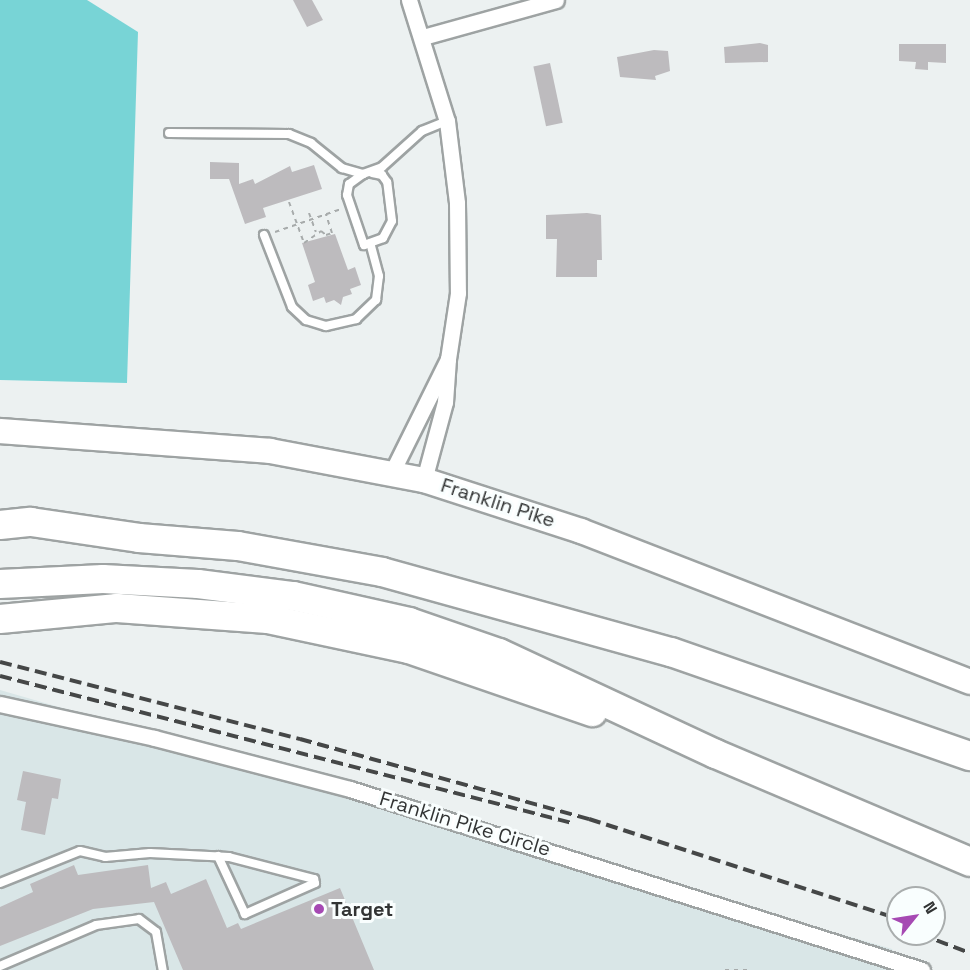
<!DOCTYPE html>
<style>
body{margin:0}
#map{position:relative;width:970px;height:970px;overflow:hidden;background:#ecf1f1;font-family:"Space Grotesk",sans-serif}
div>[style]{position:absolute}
.built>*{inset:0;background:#d9e6e7}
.green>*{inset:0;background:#78d4d6}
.building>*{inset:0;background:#bdbbbe;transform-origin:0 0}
.path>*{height:2px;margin-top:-1px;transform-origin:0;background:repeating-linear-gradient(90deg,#a7abab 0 4.5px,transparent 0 9px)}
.roads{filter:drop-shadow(2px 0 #9ea3a3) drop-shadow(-2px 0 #9ea3a3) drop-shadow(0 2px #9ea3a3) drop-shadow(0 -2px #9ea3a3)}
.lane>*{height:8px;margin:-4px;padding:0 4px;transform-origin:4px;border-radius:4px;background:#fff}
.street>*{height:15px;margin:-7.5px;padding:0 7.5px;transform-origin:7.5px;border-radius:7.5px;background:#fff}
.primary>*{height:24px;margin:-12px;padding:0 12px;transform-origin:12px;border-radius:12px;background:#fff}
.highway>*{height:28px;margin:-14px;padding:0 14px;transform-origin:14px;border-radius:14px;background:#fff}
.rail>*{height:4px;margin-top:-2px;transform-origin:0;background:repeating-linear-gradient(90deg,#454747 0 12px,transparent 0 18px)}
.dots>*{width:16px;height:16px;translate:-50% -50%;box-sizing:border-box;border:3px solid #f9fefe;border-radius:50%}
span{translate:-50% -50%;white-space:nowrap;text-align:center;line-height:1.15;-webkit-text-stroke:6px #f9fefe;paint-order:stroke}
.street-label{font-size:20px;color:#323434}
.poi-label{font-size:20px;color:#323434;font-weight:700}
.left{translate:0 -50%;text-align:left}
.north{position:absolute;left:886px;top:886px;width:60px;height:60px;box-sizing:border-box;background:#f9fefe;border:2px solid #a9adad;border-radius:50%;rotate:60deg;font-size:16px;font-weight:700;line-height:24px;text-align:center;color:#323434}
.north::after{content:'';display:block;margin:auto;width:21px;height:27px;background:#a649b3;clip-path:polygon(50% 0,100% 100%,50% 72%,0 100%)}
</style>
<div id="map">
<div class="built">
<div style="clip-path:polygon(0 690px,892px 949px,901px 970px,0 970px)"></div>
</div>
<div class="green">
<div style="clip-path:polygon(0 0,87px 0,138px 32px,127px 383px,0 380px)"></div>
</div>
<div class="building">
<div style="clip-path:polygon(293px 0,312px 0,323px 20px,307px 27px)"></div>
<div style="clip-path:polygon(760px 43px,768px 45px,768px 62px,725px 63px,724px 47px)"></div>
<div style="clip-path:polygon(899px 44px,946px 44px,946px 63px,928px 62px,928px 70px,915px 69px,916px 62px,899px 61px)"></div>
<div style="clip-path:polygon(654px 50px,668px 51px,670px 71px,655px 76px,656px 80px,620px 77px,617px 57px)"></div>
<div style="left:550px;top:63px;width:61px;height:17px;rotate:78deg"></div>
<div style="clip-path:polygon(210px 162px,239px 163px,239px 184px,253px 179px,255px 184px,290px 166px,292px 172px,314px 165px,322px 189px,263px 208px,266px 217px,245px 224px,229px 179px,210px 179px)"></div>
<div style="clip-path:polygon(587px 213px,601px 215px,602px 260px,597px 260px,597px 277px,556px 277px,557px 239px,546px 239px,546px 215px)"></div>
<div style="clip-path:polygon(335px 234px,348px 270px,355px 267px,361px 285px,350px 289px,352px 294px,343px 297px,341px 305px,334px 300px,326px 303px,324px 297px,313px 301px,308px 285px,315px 282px,302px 243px)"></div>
<div style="clip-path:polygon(23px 771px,61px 779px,58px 799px,52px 798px,45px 835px,21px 830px,26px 802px,17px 800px)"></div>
<div style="clip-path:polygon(74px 865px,78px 875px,148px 865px,151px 888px,166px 882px,171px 894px,206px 879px,227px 928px,238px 923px,241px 929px,340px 888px,374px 970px,183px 970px,154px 902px,93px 909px,0 946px,0 907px,33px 892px,30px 884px)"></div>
</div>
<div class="path">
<div style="left:289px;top:202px;width:44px;rotate:69.9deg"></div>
<div style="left:304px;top:243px;width:21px;rotate:-35deg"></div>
<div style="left:321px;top:231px;width:6px;rotate:39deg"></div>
<div style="left:326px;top:235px;width:6px;rotate:-18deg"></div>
<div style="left:332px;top:233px;width:20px;rotate:-108deg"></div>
<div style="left:309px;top:213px;width:20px;rotate:70deg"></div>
<div style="left:275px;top:232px;width:70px;rotate:-19.2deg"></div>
<div style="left:725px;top:970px;width:23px"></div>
</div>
<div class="roads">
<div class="lane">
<div style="left:169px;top:133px;width:120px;rotate:0.5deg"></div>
<div style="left:289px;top:134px;width:24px;rotate:22deg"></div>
<div style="left:311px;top:143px;width:40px;rotate:39deg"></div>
<div style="left:342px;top:168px;width:22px;rotate:16deg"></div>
<div style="left:363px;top:174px;width:20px;rotate:-20deg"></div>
<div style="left:382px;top:167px;width:54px;rotate:-42deg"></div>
<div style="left:422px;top:131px;width:27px;rotate:-22deg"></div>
<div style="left:363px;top:174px;width:17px;rotate:144deg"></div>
<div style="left:349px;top:184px;width:11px;rotate:100deg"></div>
<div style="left:347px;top:195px;width:53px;rotate:71.2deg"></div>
<div style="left:364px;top:245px;width:20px;rotate:-20deg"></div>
<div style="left:383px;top:238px;width:19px;rotate:-62deg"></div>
<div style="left:392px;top:221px;width:39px;rotate:-97deg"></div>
<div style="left:387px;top:182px;width:9px;rotate:-126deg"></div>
<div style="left:382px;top:175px;width:10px;rotate:-169deg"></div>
<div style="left:264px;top:235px;width:77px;rotate:68.7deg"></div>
<div style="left:292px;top:307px;width:19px;rotate:43deg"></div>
<div style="left:306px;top:320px;width:21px;rotate:17deg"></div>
<div style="left:326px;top:326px;width:31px;rotate:-13deg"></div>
<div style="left:356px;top:319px;width:28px;rotate:-44deg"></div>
<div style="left:376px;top:300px;width:24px;rotate:-83deg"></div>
<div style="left:379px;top:276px;width:34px;rotate:-105deg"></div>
<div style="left:0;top:883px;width:86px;rotate:-21.8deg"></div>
<div style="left:80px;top:851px;width:26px;rotate:13deg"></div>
<div style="left:105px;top:857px;width:45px;rotate:-5.1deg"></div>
<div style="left:150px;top:853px;width:79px;rotate:2.9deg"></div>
<div style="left:229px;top:857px;width:88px;rotate:14.5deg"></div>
<div style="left:314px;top:879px;width:4px;rotate:76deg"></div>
<div style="left:315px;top:883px;width:77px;rotate:156.1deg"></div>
<div style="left:245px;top:914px;width:64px;rotate:-115deg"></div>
<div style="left:0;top:966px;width:104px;rotate:-23.1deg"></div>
<div style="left:96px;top:925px;width:43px;rotate:-7.9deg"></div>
<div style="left:139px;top:919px;width:21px;rotate:37deg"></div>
<div style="left:156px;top:932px;width:39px;rotate:80deg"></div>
</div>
<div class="street">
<div style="left:409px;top:0;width:127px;rotate:72.6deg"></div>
<div style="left:447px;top:121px;width:83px;rotate:83deg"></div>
<div style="left:457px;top:203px;width:90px;rotate:89.4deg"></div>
<div style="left:458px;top:293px;width:67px;rotate:98.6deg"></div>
<div style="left:423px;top:37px;width:138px;rotate:-15.5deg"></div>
<div style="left:392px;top:472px;width:126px;rotate:-63.6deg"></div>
<div style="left:448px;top:359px;width:43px;rotate:94deg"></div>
<div style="left:445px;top:402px;width:81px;rotate:105.1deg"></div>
<div style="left:0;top:704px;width:158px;rotate:12.4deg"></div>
<div style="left:154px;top:738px;width:203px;rotate:14.6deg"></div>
<div style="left:350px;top:789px;width:600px;rotate:17.56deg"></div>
</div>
<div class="primary">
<div style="left:0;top:431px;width:271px;rotate:4.2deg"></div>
<div style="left:270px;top:451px;width:157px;rotate:10.7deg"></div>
<div style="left:424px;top:480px;width:165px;rotate:18deg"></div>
<div style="left:581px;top:531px;width:417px;rotate:21.2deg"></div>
</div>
<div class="highway">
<div style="left:0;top:525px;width:31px;rotate:-6deg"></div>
<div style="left:31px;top:522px;width:109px;rotate:8.4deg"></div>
<div style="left:139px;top:538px;width:99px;rotate:4.6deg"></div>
<div style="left:238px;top:546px;width:146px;rotate:10.2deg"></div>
<div style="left:382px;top:572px;width:300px;rotate:15.5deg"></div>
<div style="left:671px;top:652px;width:317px;rotate:19.2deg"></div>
<div style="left:0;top:584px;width:103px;rotate:-2.8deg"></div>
<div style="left:103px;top:579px;width:95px;rotate:3deg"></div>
<div style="left:198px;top:584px;width:96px;rotate:7.2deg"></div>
<div style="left:293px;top:596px;width:119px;rotate:12.6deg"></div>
<div style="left:409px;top:622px;width:95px;rotate:19deg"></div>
<div style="left:499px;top:653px;width:239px;rotate:25deg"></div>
<div style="left:716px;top:754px;width:276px;rotate:23deg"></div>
<div style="left:0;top:619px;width:118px;rotate:-5.4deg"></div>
<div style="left:117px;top:608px;width:151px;rotate:4.2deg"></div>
<div style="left:268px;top:619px;width:144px;rotate:12deg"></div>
<div style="left:409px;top:649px;width:194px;rotate:19deg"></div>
</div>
</div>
<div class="rail">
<div style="left:0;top:662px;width:310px;rotate:14.4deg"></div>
<div style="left:300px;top:739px;width:300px;rotate:15.5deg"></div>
<div style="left:589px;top:819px;width:325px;rotate:17.9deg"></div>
<div style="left:0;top:676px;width:591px;rotate:14.41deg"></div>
<div style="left:920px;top:934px;width:53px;rotate:20.8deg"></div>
</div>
<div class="dots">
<div style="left:319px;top:909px;background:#a649b3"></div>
</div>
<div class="street-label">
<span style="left:498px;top:503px;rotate:18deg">Franklin Pike</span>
<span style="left:465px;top:824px;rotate:17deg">Franklin Pike Circle</span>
</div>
<div class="poi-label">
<span class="left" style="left:331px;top:909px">Target</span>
</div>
<div class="north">N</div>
</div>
